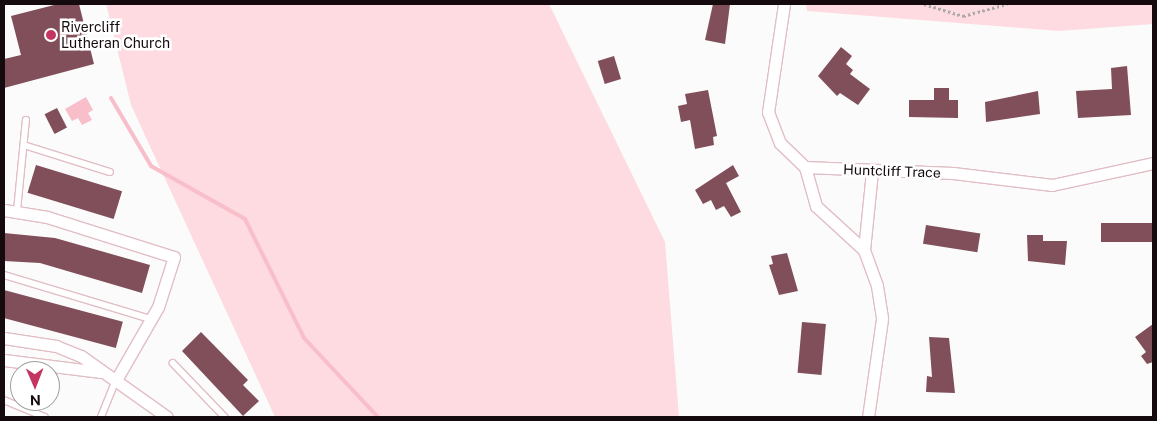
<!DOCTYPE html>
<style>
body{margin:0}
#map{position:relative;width:1157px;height:421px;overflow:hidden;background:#fbfbfb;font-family:"Public Sans",sans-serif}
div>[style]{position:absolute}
.green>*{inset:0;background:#fddbe1}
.water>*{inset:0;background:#f8bec9}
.stream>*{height:4px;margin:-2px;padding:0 2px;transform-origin:2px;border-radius:2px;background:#f8bec9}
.building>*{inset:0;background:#804f59;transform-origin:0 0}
.path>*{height:2.5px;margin-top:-1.25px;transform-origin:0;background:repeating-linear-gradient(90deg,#aeaaab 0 2.5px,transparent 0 5px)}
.roads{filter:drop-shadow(1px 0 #e1bec4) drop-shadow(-1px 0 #e1bec4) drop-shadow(0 1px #e1bec4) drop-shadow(0 -1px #e1bec4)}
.service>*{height:5.5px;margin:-2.75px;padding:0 2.75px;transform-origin:2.75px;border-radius:2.75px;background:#fff}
.minor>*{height:11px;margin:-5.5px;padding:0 5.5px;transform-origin:5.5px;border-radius:5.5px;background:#fff}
.dots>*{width:14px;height:14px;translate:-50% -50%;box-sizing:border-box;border:2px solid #fff;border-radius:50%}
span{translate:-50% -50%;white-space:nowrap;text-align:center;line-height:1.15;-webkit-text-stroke:5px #fff;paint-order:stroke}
.poi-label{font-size:14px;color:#150a0d}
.left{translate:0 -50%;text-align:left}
.street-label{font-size:14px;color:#150a0d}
.frame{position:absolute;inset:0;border:5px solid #150a0d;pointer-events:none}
.north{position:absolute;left:10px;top:361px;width:50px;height:50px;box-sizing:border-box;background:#fff;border:1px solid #a19d9e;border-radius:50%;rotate:179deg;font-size:14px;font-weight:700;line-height:20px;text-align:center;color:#150a0d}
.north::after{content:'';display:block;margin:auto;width:18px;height:22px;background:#c43662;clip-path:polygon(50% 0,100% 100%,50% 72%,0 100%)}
</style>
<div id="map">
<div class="green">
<div style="clip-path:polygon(106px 4px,549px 4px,665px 242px,679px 417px,275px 417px,131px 105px)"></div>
<div style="clip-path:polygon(806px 4px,1153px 4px,1153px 24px,1059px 31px,807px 11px)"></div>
</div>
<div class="water">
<div style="clip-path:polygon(86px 97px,93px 110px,88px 113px,92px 120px,82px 125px,78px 118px,72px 121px,65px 109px)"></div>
</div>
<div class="stream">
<div style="left:111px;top:98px;width:79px;rotate:59.5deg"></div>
<div style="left:151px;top:166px;width:108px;rotate:29.4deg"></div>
<div style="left:245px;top:219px;width:133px;rotate:63.6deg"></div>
<div style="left:304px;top:338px;width:108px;rotate:46.9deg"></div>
</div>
<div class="building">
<div style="clip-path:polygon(58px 4px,79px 4px,94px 64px,4px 88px,4px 59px,21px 55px,11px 16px)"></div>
<div style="clip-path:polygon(713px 4px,730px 4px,725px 44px,705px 40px)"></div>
<div style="clip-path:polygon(841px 47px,852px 56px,846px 64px,853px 70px,850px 74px,870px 89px,858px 105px,840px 93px,837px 96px,818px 76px)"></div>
<div style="left:614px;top:56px;width:24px;height:17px;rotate:73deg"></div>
<div style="clip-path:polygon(1127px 66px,1131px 115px,1078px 118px,1076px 91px,1112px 89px,1111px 68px)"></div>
<div style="clip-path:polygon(934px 88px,949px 88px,949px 100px,958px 100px,958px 118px,909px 117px,909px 100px,934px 100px)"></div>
<div style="clip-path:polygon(708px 90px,717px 136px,713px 137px,714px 145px,695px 149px,690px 120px,681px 122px,678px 106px,687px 104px,685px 94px)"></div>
<div style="clip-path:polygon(1038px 91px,1040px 114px,986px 122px,985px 102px)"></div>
<div style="left:57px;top:108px;width:22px;height:14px;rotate:63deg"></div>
<div style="left:36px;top:165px;width:90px;height:29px;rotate:17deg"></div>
<div style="clip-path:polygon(733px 165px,739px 176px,726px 183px,741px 212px,731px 217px,724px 206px,716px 210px,711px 200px,703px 204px,695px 190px)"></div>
<div style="left:1153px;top:223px;width:19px;height:52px;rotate:90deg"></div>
<div style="left:926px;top:225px;width:55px;height:19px;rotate:9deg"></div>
<div style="clip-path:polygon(4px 233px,55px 238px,150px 265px,142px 293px,40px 263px,4px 261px)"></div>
<div style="clip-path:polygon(1027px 235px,1043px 235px,1043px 241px,1067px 241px,1065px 265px,1028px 261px)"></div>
<div style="clip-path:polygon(787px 253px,798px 291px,779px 295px,769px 265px,773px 264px,771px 256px)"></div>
<div style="left:4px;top:290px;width:123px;height:27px;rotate:15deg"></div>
<div style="left:802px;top:322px;width:24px;height:51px;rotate:5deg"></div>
<div style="clip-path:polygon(1153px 324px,1153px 362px,1147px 364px,1141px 356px,1146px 352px,1135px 337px)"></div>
<div style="clip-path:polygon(201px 332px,248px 380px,243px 385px,259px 401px,243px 416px,182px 351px)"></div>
<div style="clip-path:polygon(929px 337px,949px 338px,955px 393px,926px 392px,927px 376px,932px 377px)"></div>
</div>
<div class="path">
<div style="left:924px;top:4px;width:41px;rotate:17.1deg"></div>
<div style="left:963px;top:16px;width:46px;rotate:-15.3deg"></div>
</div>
<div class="roads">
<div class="service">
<div style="left:24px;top:145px;width:90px;rotate:17.4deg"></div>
<div style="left:17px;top:211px;width:91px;rotate:-84.4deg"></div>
<div style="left:4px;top:275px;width:153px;rotate:16.7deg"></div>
<div style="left:173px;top:363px;width:75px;rotate:46.1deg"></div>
<div style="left:4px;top:400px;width:44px;rotate:22.5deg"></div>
<div style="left:101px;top:417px;width:40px;rotate:-68deg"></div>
</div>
<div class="minor">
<div style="left:784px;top:4px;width:109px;rotate:98.4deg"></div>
<div style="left:768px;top:112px;width:33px;rotate:69deg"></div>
<div style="left:780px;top:143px;width:35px;rotate:44deg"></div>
<div style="left:805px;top:167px;width:148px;rotate:2.3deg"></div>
<div style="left:953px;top:173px;width:100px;rotate:6.9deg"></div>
<div style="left:1052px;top:185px;width:103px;rotate:-12.3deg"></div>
<div style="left:805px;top:167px;width:41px;rotate:74.2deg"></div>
<div style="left:816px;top:206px;width:65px;rotate:42.5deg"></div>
<div style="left:864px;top:250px;width:79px;rotate:-84.2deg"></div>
<div style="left:4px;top:210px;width:44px;rotate:9.2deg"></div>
<div style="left:47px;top:217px;width:133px;rotate:17.5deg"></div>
<div style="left:174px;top:257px;width:52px;rotate:107.7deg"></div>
<div style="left:158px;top:307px;width:84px;rotate:119.9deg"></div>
<div style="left:864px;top:250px;width:38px;rotate:70deg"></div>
<div style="left:877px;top:286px;width:33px;rotate:81deg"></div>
<div style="left:882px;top:319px;width:99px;rotate:98.1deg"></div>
<div style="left:4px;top:338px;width:53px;rotate:8.7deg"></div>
<div style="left:56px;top:346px;width:27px;rotate:22deg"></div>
<div style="left:81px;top:356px;width:105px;rotate:35.3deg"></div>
<div style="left:4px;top:360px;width:98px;rotate:7.1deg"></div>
</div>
</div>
<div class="dots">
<div style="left:51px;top:35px;background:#c43662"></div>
</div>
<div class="poi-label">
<span class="left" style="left:61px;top:35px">Rivercliff<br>Lutheran Church</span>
</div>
<div class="street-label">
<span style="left:892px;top:171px;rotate:2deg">Huntcliff Trace</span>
</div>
<div class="frame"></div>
<div class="north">N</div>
</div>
